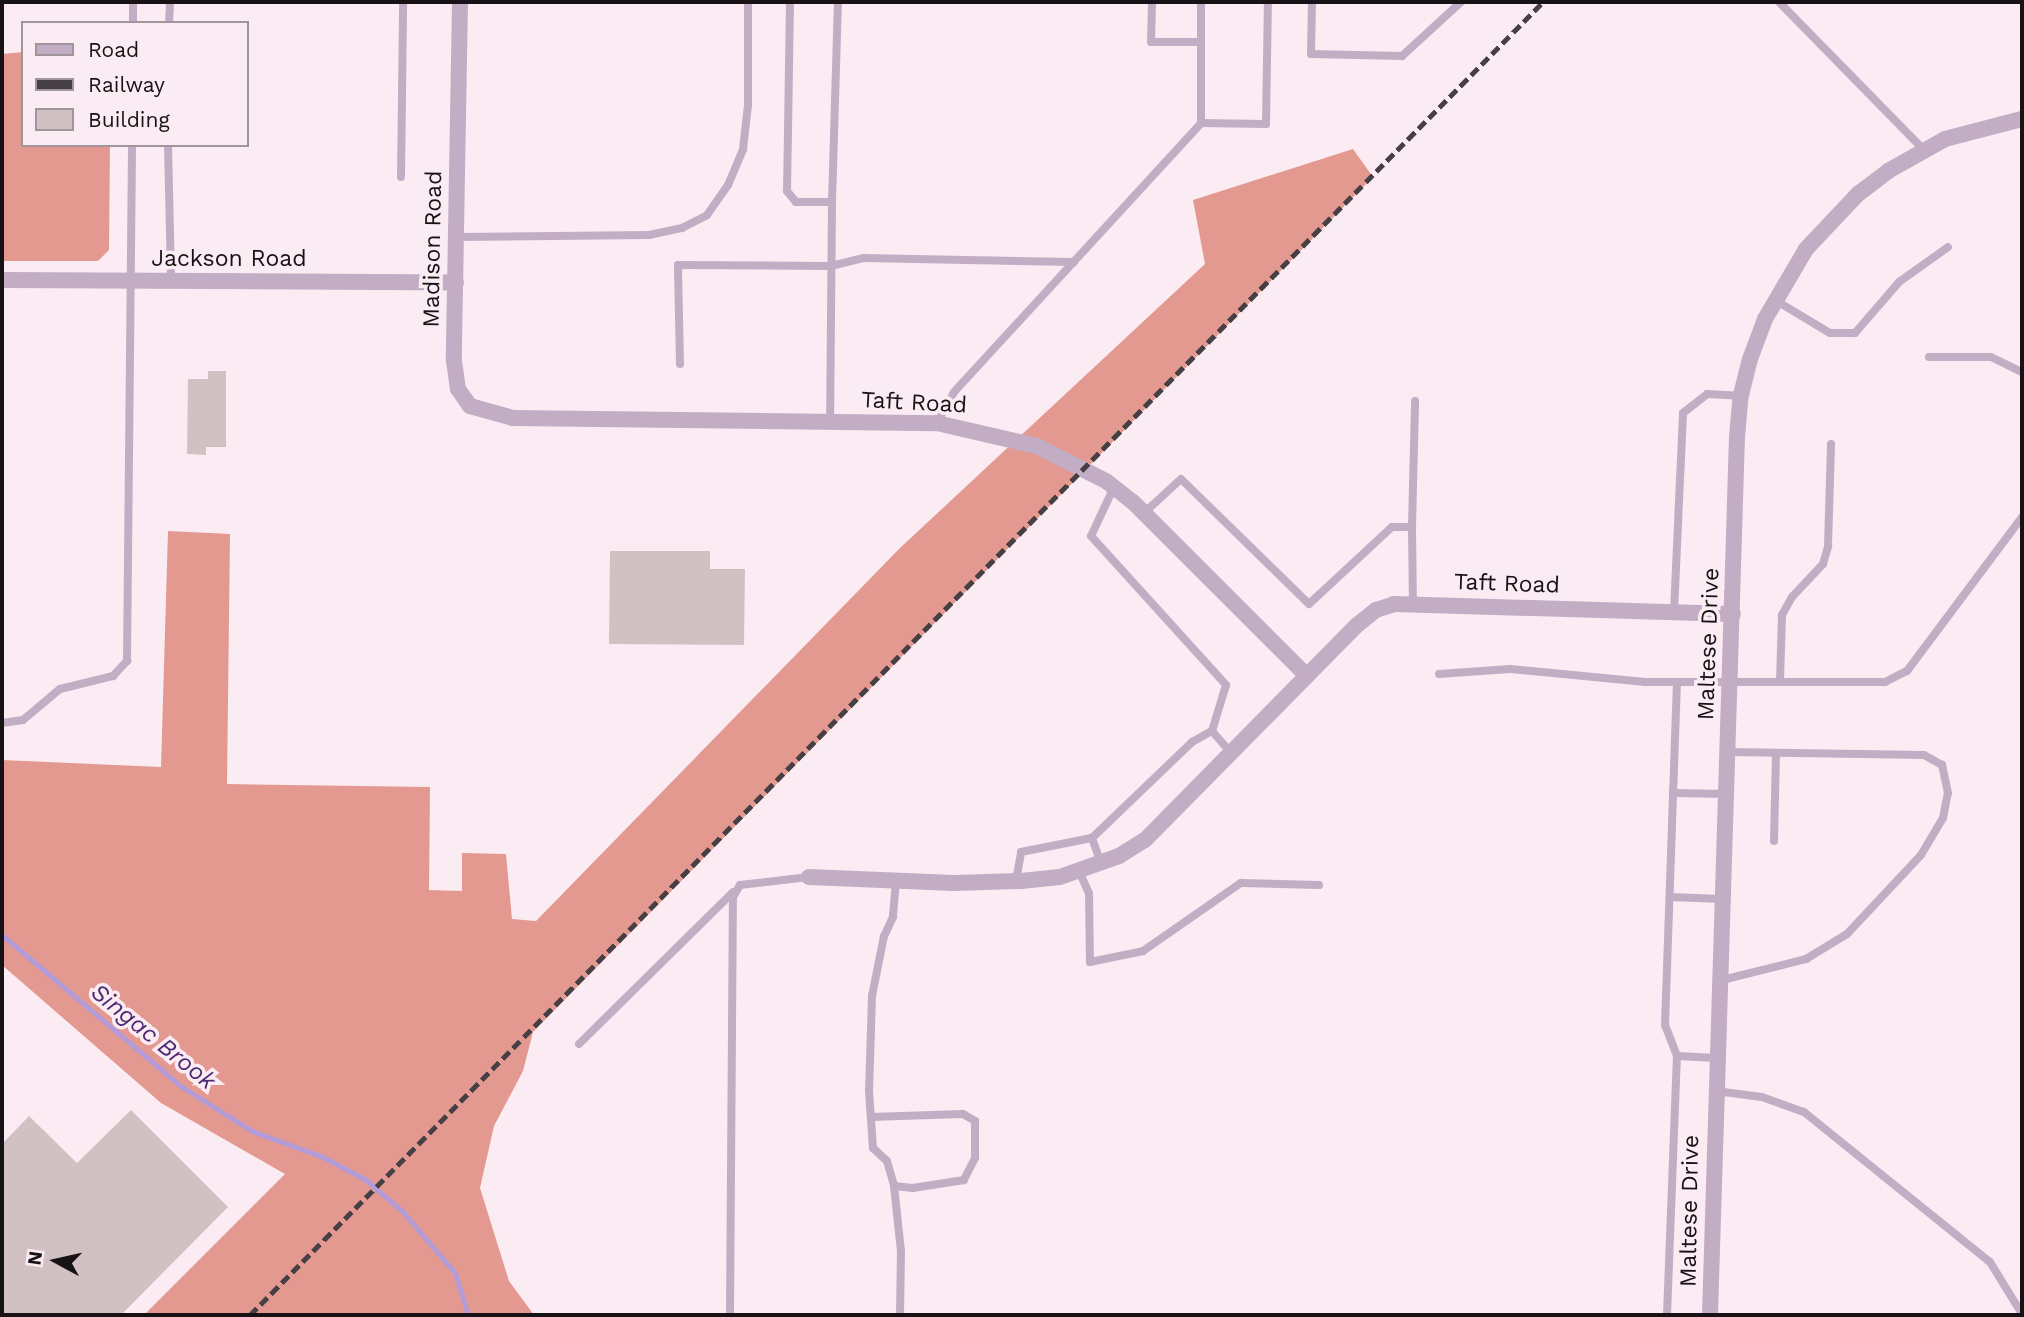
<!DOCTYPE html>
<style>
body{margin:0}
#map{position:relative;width:2024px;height:1317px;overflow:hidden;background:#fbecf4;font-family:"Work Sans",sans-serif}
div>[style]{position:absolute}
.forest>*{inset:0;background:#e39990}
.stream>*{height:5px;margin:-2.5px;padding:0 2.5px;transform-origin:2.5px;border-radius:2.5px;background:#b39bd8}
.building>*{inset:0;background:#d2c1c3}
.lane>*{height:8px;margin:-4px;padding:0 4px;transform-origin:4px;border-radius:4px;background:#c3adc5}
.street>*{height:16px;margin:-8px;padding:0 8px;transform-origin:8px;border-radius:8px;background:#c3adc5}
.rail>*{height:5px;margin-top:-2.5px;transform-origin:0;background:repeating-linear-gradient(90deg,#463f43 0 10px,transparent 0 15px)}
span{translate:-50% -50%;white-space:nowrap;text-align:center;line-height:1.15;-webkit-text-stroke:7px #fbecf4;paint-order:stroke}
.street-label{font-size:23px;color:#171215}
.water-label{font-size:24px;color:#4c2a72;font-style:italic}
.frame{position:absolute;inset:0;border:4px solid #171215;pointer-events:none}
.legend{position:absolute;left:21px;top:21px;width:228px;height:126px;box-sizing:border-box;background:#fbecf4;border:2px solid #a0959b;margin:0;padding:9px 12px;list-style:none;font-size:21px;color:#171215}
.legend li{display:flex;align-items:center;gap:14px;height:35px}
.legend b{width:35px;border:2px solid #a0959b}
.north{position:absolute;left:21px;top:1226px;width:70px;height:70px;-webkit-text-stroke:5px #fbecf4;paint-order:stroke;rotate:278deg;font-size:19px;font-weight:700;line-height:28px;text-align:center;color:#171215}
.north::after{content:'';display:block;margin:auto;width:24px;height:32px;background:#171215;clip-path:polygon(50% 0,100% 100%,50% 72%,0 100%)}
</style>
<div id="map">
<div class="forest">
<div style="clip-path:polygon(23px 52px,23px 145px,110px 145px,109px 250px,98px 261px,2px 261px,2px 54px)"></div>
<div style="clip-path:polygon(1353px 149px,1373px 177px,533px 1032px,523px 1071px,494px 1126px,480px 1188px,509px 1281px,534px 1315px,144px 1315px,285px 1174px,161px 1103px,2px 965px,2px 760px,161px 767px,168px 531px,230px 534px,227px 784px,430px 787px,429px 890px,462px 891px,462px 853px,506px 854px,512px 919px,536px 921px,900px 548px,1205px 264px,1193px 200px)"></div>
</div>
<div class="stream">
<div style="left:2px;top:935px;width:236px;rotate:40.2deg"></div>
<div style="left:182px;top:1087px;width:83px;rotate:32.2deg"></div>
<div style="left:252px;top:1131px;width:76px;rotate:20.1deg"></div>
<div style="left:323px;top:1157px;width:49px;rotate:28.1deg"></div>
<div style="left:366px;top:1180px;width:49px;rotate:40.9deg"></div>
<div style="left:403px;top:1212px;width:80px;rotate:49.6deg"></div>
<div style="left:455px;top:1273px;width:44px;rotate:72.8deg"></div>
</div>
<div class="building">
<div style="clip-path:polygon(208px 371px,226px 371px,226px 447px,206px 447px,206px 455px,187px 454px,188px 379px,208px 379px)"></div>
<div style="clip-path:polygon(610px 551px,710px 551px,710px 569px,745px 569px,744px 645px,609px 644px)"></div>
<div style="clip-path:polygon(131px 1110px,228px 1207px,121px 1315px,2px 1315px,2px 1144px,29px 1116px,77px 1163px)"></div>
</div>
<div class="lane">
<div style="left:790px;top:2px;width:189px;rotate:90.9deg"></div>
<div style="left:787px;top:191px;width:14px;rotate:51deg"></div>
<div style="left:796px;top:202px;width:36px"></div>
<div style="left:832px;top:202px;width:220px;rotate:90.5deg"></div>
<div style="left:1152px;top:2px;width:40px;rotate:91.4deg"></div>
<div style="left:1151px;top:42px;width:50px"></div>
<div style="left:1312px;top:2px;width:52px;rotate:91.1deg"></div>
<div style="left:1311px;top:54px;width:91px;rotate:1.3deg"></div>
<div style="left:1402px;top:56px;width:80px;rotate:-42.5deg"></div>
<div style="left:1779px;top:2px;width:207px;rotate:45.6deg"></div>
<div style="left:133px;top:23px;width:21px;rotate:-90deg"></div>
<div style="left:169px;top:23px;width:21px;rotate:-87deg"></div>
<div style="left:1201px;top:123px;width:121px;rotate:-90deg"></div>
<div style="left:168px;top:145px;width:136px;rotate:88.7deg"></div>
<div style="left:401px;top:177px;width:175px;rotate:-89.3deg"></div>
<div style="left:832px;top:202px;width:200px;rotate:-88.3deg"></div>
<div style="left:457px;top:237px;width:192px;rotate:-0.6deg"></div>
<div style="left:649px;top:235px;width:34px;rotate:-12deg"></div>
<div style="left:682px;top:228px;width:28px;rotate:-27deg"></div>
<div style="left:707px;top:215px;width:37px;rotate:-55deg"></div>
<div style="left:728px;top:185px;width:39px;rotate:-67deg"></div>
<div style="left:743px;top:149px;width:44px;rotate:-83.5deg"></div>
<div style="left:748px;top:105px;width:103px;rotate:-90deg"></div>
<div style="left:1775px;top:300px;width:64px;rotate:31deg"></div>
<div style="left:1830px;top:333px;width:25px"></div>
<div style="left:1855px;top:333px;width:67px;rotate:-49.2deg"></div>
<div style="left:1899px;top:282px;width:60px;rotate:-35.5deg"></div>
<div style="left:1929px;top:357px;width:62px"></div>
<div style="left:1991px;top:357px;width:34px;rotate:26deg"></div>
<div style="left:680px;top:364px;width:99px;rotate:-91.2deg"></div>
<div style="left:678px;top:265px;width:153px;rotate:0.4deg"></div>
<div style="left:831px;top:266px;width:34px;rotate:-14deg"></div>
<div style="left:864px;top:258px;width:210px;rotate:1.1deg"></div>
<div style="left:937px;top:423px;width:35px;rotate:-61deg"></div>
<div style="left:954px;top:392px;width:365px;rotate:-47.4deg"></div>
<div style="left:1201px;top:123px;width:65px;rotate:0.9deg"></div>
<div style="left:1266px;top:124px;width:122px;rotate:-89.1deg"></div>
<div style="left:1114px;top:487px;width:54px;rotate:115.1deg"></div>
<div style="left:1091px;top:536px;width:201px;rotate:47.8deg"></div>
<div style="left:1226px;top:685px;width:48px;rotate:106.9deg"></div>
<div style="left:1212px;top:731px;width:30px;rotate:49deg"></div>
<div style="left:1144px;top:513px;width:50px;rotate:-42.6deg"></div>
<div style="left:1181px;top:479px;width:179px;rotate:44.3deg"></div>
<div style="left:1309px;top:604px;width:113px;rotate:-42.9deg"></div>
<div style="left:1392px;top:527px;width:20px"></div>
<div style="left:1412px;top:527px;width:77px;rotate:89.3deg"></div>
<div style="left:1412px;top:527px;width:126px;rotate:-88.6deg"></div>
<div style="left:1674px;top:612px;width:199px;rotate:-87.4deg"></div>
<div style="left:1683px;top:413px;width:31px;rotate:-38deg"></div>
<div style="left:1707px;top:394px;width:34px;rotate:3deg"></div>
<div style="left:1439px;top:674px;width:71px;rotate:-4deg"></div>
<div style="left:1510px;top:669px;width:136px;rotate:5.5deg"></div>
<div style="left:1645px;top:682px;width:240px"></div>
<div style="left:1885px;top:682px;width:25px;rotate:-27deg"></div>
<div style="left:1907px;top:671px;width:192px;rotate:-53.2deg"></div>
<div style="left:1780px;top:682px;width:67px;rotate:-88.3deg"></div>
<div style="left:1782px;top:615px;width:21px;rotate:-61deg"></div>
<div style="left:1792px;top:597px;width:45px;rotate:-46.8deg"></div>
<div style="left:1823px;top:564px;width:19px;rotate:-74deg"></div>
<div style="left:1828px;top:546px;width:102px;rotate:-88.3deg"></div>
<div style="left:2px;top:723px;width:21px;rotate:-8deg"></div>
<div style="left:23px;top:720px;width:48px;rotate:-40deg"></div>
<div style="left:60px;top:689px;width:55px;rotate:-13.8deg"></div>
<div style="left:113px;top:676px;width:21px;rotate:-47deg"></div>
<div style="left:127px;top:661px;width:516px;rotate:-89.44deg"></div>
<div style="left:1673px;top:793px;width:54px;rotate:1.1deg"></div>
<div style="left:1774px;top:841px;width:88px;rotate:-88.7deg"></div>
<div style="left:1101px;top:863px;width:27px;rotate:-110deg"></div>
<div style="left:1092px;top:838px;width:139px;rotate:-43.8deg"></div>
<div style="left:1192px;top:742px;width:23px;rotate:-29deg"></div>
<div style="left:1079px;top:871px;width:24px;rotate:66deg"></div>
<div style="left:1089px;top:893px;width:69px;rotate:89.2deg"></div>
<div style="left:1090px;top:962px;width:54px;rotate:-11.7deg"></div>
<div style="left:1143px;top:951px;width:119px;rotate:-34.8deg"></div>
<div style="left:1241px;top:883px;width:78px;rotate:1.5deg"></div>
<div style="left:896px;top:881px;width:36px;rotate:95deg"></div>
<div style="left:893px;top:917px;width:21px;rotate:115deg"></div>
<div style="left:884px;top:936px;width:61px;rotate:101.3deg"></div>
<div style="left:872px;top:996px;width:95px;rotate:91.8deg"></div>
<div style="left:869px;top:1091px;width:57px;rotate:86deg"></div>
<div style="left:873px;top:1148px;width:19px;rotate:43deg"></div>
<div style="left:887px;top:1161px;width:26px;rotate:74deg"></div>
<div style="left:894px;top:1186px;width:65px;rotate:83.9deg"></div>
<div style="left:901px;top:1251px;width:64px;rotate:90.9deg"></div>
<div style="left:1016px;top:881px;width:29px;rotate:-80deg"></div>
<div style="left:1021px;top:852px;width:72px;rotate:-11.2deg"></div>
<div style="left:1670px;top:897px;width:52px;rotate:2.2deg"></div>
<div style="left:1718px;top:981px;width:91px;rotate:-14deg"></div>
<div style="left:1806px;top:959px;width:48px;rotate:-31.4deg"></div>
<div style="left:1847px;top:934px;width:108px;rotate:-46.9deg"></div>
<div style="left:1921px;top:855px;width:43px;rotate:-59.3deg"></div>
<div style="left:1943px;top:818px;width:25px;rotate:-79deg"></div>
<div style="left:1948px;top:793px;width:29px;rotate:-102deg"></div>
<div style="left:1942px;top:765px;width:21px;rotate:-151deg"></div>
<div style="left:1924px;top:755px;width:196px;rotate:-179.1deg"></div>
<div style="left:579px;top:1044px;width:216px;rotate:-44.6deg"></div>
<div style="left:1677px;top:1056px;width:33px;rotate:-111deg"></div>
<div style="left:1665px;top:1025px;width:343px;rotate:-88deg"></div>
<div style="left:1716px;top:1091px;width:46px;rotate:7.4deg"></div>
<div style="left:1762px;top:1097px;width:45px;rotate:19.7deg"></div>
<div style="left:1804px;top:1112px;width:239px;rotate:38.9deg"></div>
<div style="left:1990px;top:1262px;width:61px;rotate:58.4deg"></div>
<div style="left:871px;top:1117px;width:92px;rotate:-1.9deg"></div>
<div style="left:963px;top:1114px;width:14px;rotate:30deg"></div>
<div style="left:975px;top:1121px;width:37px;rotate:90deg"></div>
<div style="left:975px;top:1158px;width:25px;rotate:117deg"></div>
<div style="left:964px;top:1180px;width:52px;rotate:171.1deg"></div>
<div style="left:913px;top:1188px;width:19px;rotate:-174deg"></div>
<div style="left:730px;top:1315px;width:418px;rotate:-89.6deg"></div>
<div style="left:733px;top:897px;width:14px;rotate:-60deg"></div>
<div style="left:740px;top:885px;width:69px;rotate:-6.6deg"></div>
<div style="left:1667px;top:1315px;width:259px;rotate:-87.8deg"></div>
<div style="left:1677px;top:1056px;width:40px;rotate:2.9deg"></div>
</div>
<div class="street">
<div style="left:460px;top:2px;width:359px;rotate:91deg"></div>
<div style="left:454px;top:361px;width:28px;rotate:82deg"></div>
<div style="left:458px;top:389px;width:21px;rotate:55deg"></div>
<div style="left:470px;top:406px;width:45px;rotate:15.6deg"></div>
<div style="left:513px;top:418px;width:424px;rotate:0.7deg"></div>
<div style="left:937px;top:423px;width:103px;rotate:13deg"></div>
<div style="left:1037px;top:446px;width:77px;rotate:26.9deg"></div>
<div style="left:1106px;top:481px;width:34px;rotate:38deg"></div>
<div style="left:1133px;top:502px;width:246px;rotate:45deg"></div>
<div style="left:2px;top:280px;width:454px;rotate:0.3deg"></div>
<div style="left:809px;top:877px;width:145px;rotate:2.4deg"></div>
<div style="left:954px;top:883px;width:67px;rotate:-1.7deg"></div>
<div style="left:1021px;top:881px;width:39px;rotate:-6deg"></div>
<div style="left:1060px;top:877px;width:63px;rotate:-19.6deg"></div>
<div style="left:1119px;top:856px;width:31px;rotate:-32deg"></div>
<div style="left:1145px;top:840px;width:301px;rotate:-45.4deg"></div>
<div style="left:1356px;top:626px;width:26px;rotate:-39deg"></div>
<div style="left:1376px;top:610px;width:19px;rotate:-18deg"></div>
<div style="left:1394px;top:604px;width:339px;rotate:1.7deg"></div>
<div style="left:1710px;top:1315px;width:878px;rotate:-88.24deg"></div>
<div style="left:1737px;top:437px;width:38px;rotate:-85deg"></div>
<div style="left:1740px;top:399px;width:41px;rotate:-76deg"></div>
<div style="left:1750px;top:359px;width:43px;rotate:-69.4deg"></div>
<div style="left:1765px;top:319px;width:81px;rotate:-59.6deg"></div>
<div style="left:1806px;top:249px;width:76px;rotate:-46.6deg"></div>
<div style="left:1858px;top:194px;width:38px;rotate:-37deg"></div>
<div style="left:1888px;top:171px;width:65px;rotate:-29.3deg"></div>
<div style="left:1945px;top:139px;width:80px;rotate:-14.6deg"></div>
</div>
<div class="rail">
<div style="left:250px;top:1315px;width:1843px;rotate:-45.44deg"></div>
</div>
<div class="street-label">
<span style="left:433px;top:249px;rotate:-89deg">Madison Road</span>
<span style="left:229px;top:259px">Jackson Road</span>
<span style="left:914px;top:403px;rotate:3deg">Taft Road</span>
<span style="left:1507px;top:584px;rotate:2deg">Taft Road</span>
<span style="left:1709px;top:644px;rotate:-88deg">Maltese Drive</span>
<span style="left:1690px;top:1211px;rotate:-89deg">Maltese Drive</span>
</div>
<div class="water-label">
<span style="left:153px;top:1037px;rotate:39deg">Singac Brook</span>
</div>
<div class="frame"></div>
<ul class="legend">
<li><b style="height:9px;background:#c3adc5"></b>Road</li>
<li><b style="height:9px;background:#463f43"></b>Railway</li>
<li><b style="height:19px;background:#d2c1c3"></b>Building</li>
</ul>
<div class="north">N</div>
</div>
